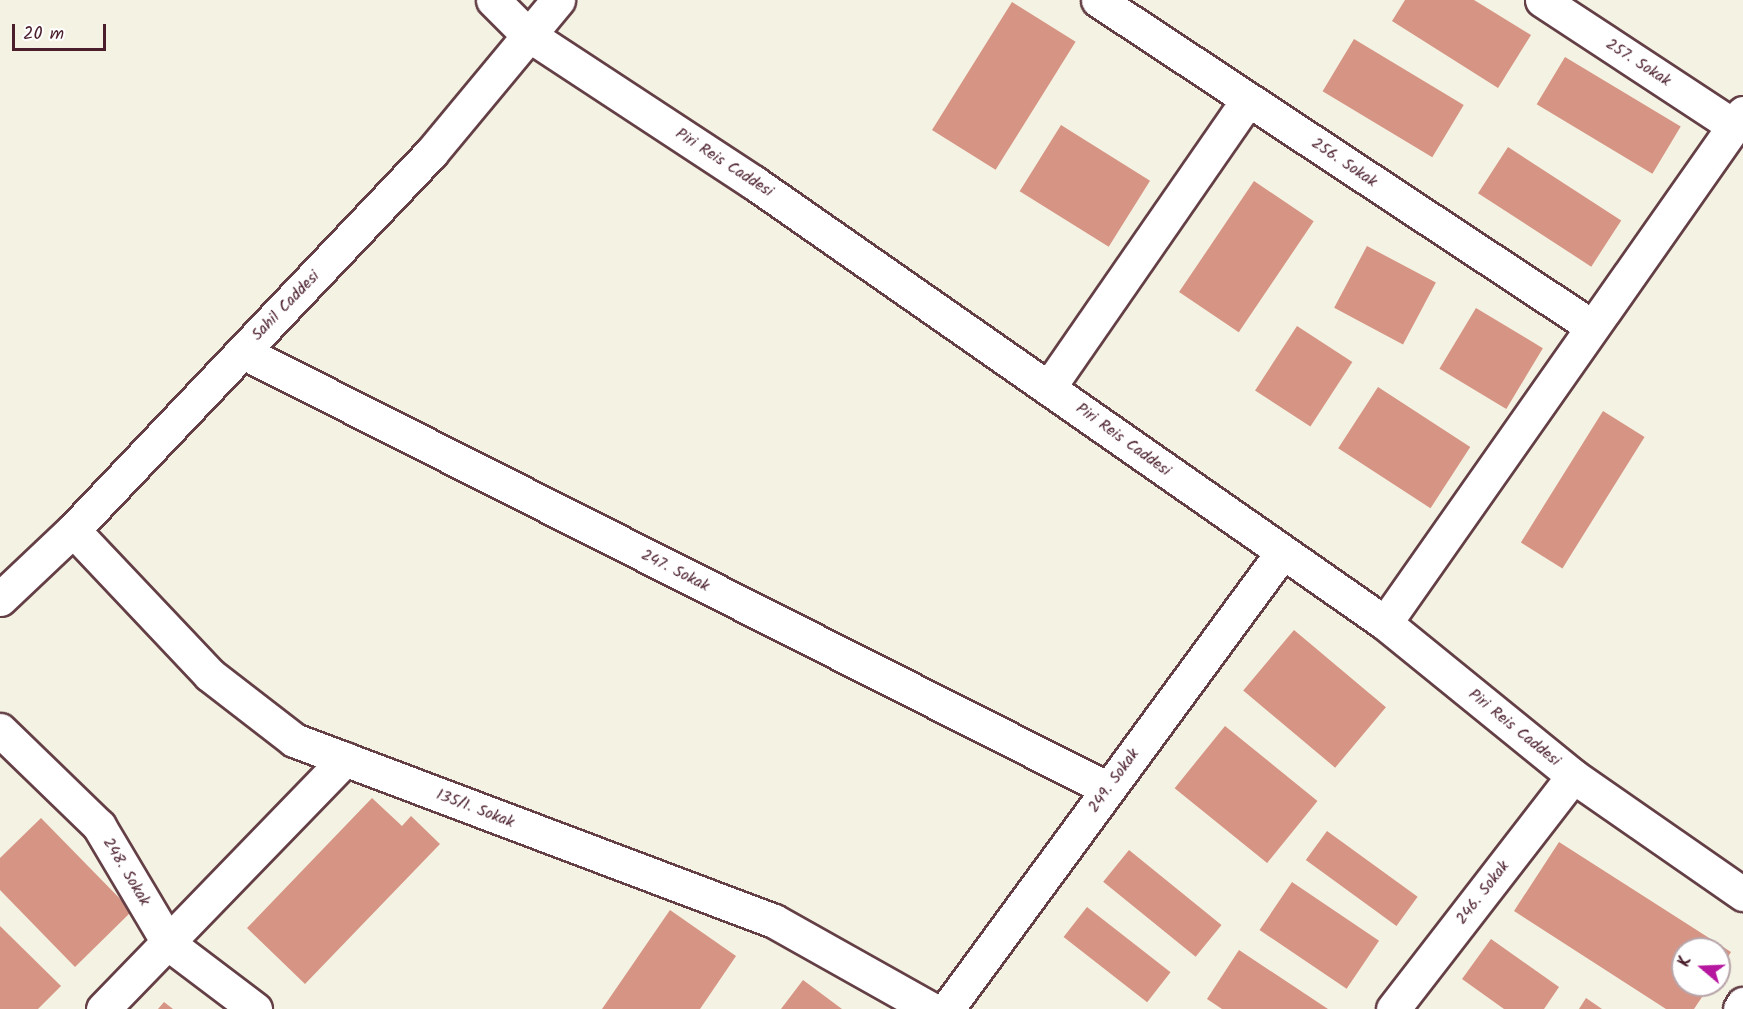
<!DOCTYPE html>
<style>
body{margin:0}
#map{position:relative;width:1743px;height:1009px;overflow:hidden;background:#f4f2e2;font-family:Kalam,sans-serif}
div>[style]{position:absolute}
.building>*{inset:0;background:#d69484;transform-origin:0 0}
.roads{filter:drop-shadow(2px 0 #643f46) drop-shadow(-2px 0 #643f46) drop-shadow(0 2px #643f46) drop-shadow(0 -2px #643f46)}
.minor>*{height:33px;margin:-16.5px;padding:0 16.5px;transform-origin:16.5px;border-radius:16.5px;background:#fff}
span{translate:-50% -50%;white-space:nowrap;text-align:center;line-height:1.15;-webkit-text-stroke:4.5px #fff;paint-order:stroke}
.street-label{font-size:16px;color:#4a1f2b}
.north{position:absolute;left:1671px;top:937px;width:60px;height:60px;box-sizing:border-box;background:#fff;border:2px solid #b7a5aa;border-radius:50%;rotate:289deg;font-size:16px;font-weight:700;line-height:24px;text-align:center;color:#4a1f2b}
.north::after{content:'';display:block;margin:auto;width:21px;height:27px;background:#b5179e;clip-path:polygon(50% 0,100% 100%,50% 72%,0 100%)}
.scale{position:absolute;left:12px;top:24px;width:94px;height:27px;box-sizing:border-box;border:3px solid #4a1f2b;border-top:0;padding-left:8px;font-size:18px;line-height:21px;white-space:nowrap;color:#4a1f2b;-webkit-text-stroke:4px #fff;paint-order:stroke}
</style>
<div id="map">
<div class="building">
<div style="clip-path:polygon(1405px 0,1474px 0,1531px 35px,1498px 88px,1392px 21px)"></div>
<div style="left:1012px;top:2px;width:75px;height:151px;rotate:32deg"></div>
<div style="left:1354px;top:39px;width:128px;height:61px;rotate:31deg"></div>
<div style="left:1565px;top:57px;width:135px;height:55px;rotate:31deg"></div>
<div style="left:1061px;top:125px;width:105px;height:78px;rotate:32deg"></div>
<div style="left:1508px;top:147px;width:135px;height:55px;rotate:33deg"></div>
<div style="left:1254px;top:181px;width:72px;height:134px;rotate:34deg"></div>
<div style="left:1367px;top:246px;width:78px;height:70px;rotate:28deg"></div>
<div style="left:1476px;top:308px;width:78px;height:71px;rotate:31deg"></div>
<div style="left:1297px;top:326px;width:66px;height:77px;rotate:33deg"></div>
<div style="left:1378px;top:387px;width:110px;height:73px;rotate:33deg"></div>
<div style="left:1603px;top:411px;width:49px;height:155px;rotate:32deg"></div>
<div style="left:1294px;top:630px;width:120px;height:79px;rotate:40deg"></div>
<div style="left:1225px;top:726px;width:119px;height:80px;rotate:39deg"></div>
<div style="clip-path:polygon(372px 798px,402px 826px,411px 816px,440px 844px,305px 984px,247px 928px)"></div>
<div style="clip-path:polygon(41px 818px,132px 911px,75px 967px,0 890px,0 858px)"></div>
<div style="left:1327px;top:831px;width:112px;height:36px;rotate:36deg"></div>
<div style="clip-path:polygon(1559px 842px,1731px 952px,1719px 971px,1719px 949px,1683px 949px,1683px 985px,1710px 985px,1694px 1009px,1666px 1009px,1514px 911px)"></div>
<div style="left:1129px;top:850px;width:119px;height:41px;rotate:39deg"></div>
<div style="left:1292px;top:882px;width:105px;height:58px;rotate:34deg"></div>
<div style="left:1087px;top:907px;width:106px;height:38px;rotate:38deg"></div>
<div style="clip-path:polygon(670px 910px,736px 956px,700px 1009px,602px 1009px)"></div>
<div style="clip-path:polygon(0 926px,61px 986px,38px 1009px,0 1009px)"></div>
<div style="clip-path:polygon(1491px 939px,1559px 987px,1544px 1009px,1504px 1009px,1462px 979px)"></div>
<div style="clip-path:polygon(1239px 950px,1328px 1009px,1222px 1009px,1207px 999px)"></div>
<div style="clip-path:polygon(803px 980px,842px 1009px,781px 1009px)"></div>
<div style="clip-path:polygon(1586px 998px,1602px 1009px,1579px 1009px)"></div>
<div style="clip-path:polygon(164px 1002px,173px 1009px,158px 1009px)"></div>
</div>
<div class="roads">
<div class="minor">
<div style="left:493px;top:0;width:47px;rotate:45deg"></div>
<div style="left:526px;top:33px;width:272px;rotate:33.3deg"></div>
<div style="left:753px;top:182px;width:771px;rotate:34.91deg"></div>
<div style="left:1385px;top:623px;width:242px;rotate:39.1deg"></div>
<div style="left:1573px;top:776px;width:207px;rotate:34.8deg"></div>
<div style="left:1098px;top:0;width:591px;rotate:33.47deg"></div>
<div style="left:1542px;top:0;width:230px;rotate:33.3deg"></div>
<div style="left:243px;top:352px;width:969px;rotate:26.8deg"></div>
<div style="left:1049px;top:387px;width:349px;rotate:-55.3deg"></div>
<div style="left:73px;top:530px;width:199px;rotate:46.6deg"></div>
<div style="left:210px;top:675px;width:106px;rotate:37.7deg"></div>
<div style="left:294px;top:740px;width:513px;rotate:20.66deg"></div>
<div style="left:774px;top:921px;width:180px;rotate:29.3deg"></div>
<div style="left:0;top:599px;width:100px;rotate:-43.4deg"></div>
<div style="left:73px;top:530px;width:520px;rotate:-46.48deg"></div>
<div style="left:431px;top:153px;width:199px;rotate:-50.3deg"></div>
<div style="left:1385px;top:623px;width:623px;rotate:-54.93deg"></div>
<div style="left:0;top:730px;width:138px;rotate:44.1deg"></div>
<div style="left:99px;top:826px;width:137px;rotate:59.3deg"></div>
<div style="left:169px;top:944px;width:108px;rotate:37.1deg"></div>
<div style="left:103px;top:1009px;width:348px;rotate:-45.9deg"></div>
<div style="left:947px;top:1009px;width:564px;rotate:-53.72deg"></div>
<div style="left:1393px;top:1009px;width:294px;rotate:-52.3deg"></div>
<div style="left:1740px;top:1009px;width:6px;rotate:-59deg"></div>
</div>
</div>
<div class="street-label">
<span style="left:1638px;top:63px;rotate:33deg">257. Sokak</span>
<span style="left:724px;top:163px;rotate:33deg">Piri Reis Caddesi</span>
<span style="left:1344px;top:163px;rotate:34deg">256. Sokak</span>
<span style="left:286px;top:306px;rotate:-46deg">Sahil Caddesi</span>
<span style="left:1123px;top:440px;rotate:36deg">Piri Reis Caddesi</span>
<span style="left:675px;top:571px;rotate:27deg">247. Sokak</span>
<span style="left:1514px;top:728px;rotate:39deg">Piri Reis Caddesi</span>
<span style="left:1114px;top:781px;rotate:-54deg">249. Sokak</span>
<span style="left:475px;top:809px;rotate:21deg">135/1. Sokak</span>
<span style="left:126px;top:872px;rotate:59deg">248. Sokak</span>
<span style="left:1483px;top:893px;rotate:-52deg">246. Sokak</span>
</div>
<div class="north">K</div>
<div class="scale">20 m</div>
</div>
